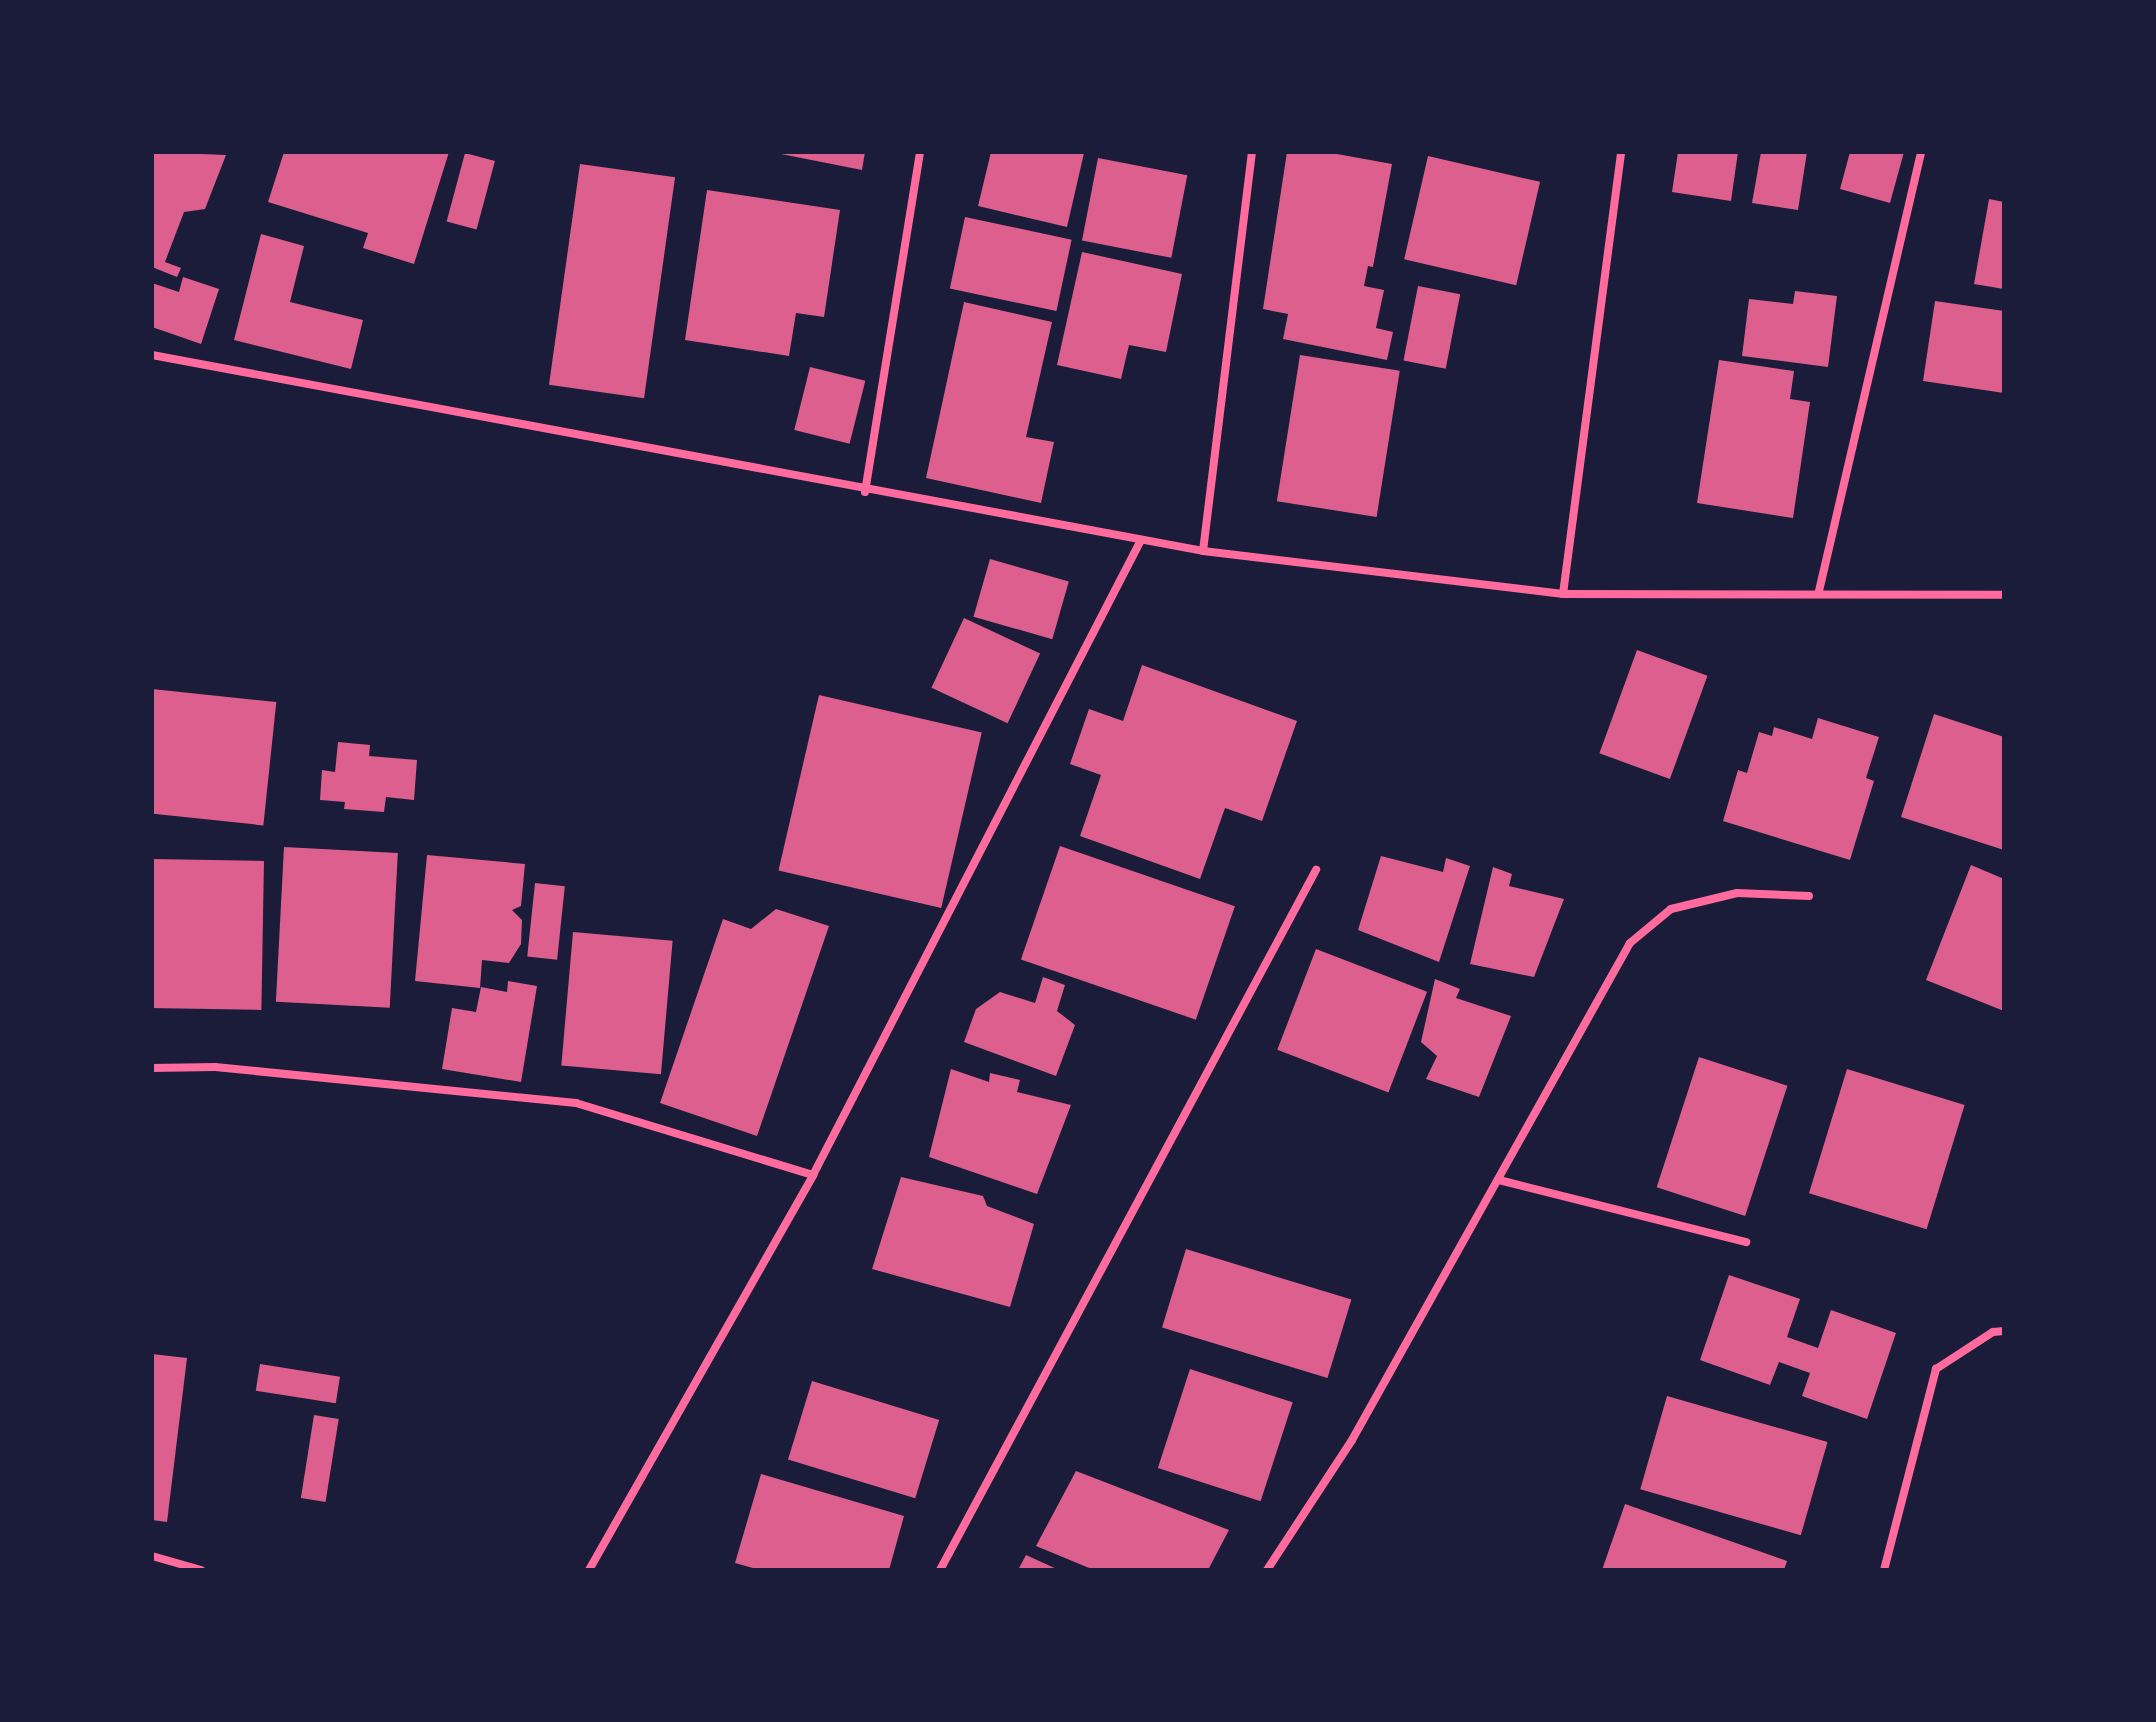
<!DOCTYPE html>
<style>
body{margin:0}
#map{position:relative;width:2156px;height:1722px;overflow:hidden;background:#1b1b3a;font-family:Montserrat,sans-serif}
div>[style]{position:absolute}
.building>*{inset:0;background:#dd5f8e;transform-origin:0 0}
.minor>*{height:8px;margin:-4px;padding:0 4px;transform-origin:4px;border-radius:4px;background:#ff6b9d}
span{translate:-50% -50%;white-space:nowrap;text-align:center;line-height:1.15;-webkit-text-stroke:8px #1b1b3a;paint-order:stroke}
.frame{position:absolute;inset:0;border:154px solid #1b1b3a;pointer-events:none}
</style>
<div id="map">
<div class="building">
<div style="clip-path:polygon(152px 152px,226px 155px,205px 209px,184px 212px,165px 262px,181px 268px,177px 277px,152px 267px)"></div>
<div style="clip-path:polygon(284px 152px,449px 152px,414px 264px,363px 248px,368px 233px,268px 202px)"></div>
<div style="clip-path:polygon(771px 152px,865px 152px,862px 170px)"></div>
<div style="clip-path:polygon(991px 152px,1084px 153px,1067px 227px,978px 206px)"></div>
<div style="clip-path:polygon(1287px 152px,1326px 152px,1392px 164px,1373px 267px,1368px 266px,1364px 286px,1384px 290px,1376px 328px,1393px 332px,1387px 360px,1283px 339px,1288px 314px,1263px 309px)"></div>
<div style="clip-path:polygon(1678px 152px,1738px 152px,1731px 201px,1672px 192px)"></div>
<div style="clip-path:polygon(1761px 152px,1807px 152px,1798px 210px,1752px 203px)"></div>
<div style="clip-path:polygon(1850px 152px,1904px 152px,1890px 203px,1840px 189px)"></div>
<div style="left:465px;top:153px;width:31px;height:71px;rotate:15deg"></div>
<div style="left:1428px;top:156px;width:115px;height:106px;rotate:13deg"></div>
<div style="left:1098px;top:158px;width:91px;height:84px;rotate:11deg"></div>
<div style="left:580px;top:164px;width:96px;height:223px;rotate:8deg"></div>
<div style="clip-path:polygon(707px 190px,840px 210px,824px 317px,796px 313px,789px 356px,685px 340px)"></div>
<div style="clip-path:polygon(1989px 199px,2004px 202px,2004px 289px,1974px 284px)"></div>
<div style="left:965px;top:217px;width:109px;height:73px;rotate:12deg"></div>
<div style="clip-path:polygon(261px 234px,304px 246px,290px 302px,363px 320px,351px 369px,234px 340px)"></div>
<div style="clip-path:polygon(1082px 252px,1182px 274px,1166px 352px,1129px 345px,1121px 379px,1057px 365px)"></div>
<div style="clip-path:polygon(183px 277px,219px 289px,201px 344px,152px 327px,152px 283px,179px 292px)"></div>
<div style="left:1418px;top:286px;width:43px;height:76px;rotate:11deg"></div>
<div style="clip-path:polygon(1795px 291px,1837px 296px,1828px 367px,1742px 356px,1749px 299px,1793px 304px)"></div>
<div style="clip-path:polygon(1935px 301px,2004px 311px,2004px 393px,1923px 381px)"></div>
<div style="clip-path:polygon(964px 302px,1052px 322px,1026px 437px,1054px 442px,1041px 503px,926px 478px)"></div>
<div style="left:1300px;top:355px;width:101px;height:148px;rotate:9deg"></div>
<div style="clip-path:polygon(1719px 360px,1794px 371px,1790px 399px,1810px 402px,1793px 518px,1697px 503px)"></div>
<div style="left:810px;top:367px;width:57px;height:65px;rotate:14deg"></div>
<div style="left:990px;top:559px;width:82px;height:60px;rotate:16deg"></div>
<div style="left:964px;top:618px;width:84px;height:77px;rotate:25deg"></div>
<div style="left:1637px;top:650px;width:75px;height:110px;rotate:20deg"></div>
<div style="clip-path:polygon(1142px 665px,1297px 721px,1262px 821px,1225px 808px,1200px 879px,1080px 836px,1101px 775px,1070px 764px,1089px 709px,1123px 721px)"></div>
<div style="left:152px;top:689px;width:125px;height:124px;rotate:6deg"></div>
<div style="left:819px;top:695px;width:167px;height:180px;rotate:13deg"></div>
<div style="clip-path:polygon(1934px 714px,2004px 737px,2004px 850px,1901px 817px)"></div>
<div style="clip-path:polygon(1818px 718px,1879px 737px,1866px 778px,1874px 781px,1850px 860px,1723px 821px,1738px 770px,1747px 773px,1759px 732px,1772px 736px,1774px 727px,1812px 739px)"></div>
<div style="clip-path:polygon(338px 742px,370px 745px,369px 756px,417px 760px,414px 800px,386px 797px,384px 812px,344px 809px,345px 802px,320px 800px,322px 770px,335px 772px)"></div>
<div style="left:1060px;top:846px;width:185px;height:120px;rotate:19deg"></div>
<div style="left:284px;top:847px;width:114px;height:155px;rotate:3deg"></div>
<div style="clip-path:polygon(427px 855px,525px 864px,521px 906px,512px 910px,522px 920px,521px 944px,509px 963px,482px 960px,480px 988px,415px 981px)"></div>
<div style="clip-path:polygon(1381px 856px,1443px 872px,1446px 858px,1470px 866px,1439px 962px,1358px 930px)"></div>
<div style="left:152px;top:859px;width:112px;height:149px;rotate:1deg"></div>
<div style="clip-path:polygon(1971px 865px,2004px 879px,2004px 1011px,1926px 980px)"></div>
<div style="clip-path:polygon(1493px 867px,1512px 874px,1509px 886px,1564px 899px,1534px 977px,1470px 964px)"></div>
<div style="left:535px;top:883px;width:30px;height:74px;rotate:6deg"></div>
<div style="clip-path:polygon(776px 909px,829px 926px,757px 1136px,660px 1103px,723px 919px,751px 929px)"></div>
<div style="left:573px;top:932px;width:100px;height:134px;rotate:5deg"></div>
<div style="left:1316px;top:949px;width:119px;height:108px;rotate:21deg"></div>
<div style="clip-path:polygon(1043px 977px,1065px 985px,1057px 1011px,1075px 1025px,1056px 1076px,964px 1042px,976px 1009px,1000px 992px,1035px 1003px)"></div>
<div style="clip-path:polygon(1435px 979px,1460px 989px,1456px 998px,1511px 1016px,1479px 1097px,1426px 1079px,1437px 1056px,1421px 1042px)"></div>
<div style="clip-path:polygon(508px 981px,537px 986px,521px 1082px,442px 1069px,452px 1008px,476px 1012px,481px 987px,507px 992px)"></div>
<div style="left:1699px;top:1057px;width:93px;height:137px;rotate:18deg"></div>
<div style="clip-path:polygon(951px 1069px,989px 1082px,990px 1073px,1020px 1080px,1017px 1092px,1071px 1105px,1037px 1194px,929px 1157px)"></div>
<div style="left:1847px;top:1069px;width:123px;height:130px;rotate:17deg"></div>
<div style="clip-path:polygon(901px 1177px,983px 1196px,987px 1206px,1034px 1224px,1010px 1307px,872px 1269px)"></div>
<div style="left:1186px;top:1249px;width:173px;height:82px;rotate:17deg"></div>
<div style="clip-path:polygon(1729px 1275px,1800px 1299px,1787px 1337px,1818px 1348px,1831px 1310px,1896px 1333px,1867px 1419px,1802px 1396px,1810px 1373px,1779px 1362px,1770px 1385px,1700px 1360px)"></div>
<div style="clip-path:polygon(152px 1354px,187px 1358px,167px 1522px,152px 1520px)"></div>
<div style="left:260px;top:1364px;width:81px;height:27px;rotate:9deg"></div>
<div style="left:1190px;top:1369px;width:108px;height:104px;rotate:18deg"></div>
<div style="left:812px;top:1381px;width:133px;height:82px;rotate:17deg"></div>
<div style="left:1667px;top:1396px;width:167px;height:97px;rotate:16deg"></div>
<div style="left:314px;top:1415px;width:25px;height:84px;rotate:9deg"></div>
<div style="clip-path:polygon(1076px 1471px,1229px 1530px,1208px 1570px,1094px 1570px,1036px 1546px)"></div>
<div style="clip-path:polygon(761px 1474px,904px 1516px,889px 1570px,760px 1570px,735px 1563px)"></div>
<div style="clip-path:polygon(1625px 1504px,1787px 1561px,1784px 1570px,1602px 1570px)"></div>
<div style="clip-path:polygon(1026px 1555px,1059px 1570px,1018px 1570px)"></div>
</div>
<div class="minor">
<div style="left:152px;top:355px;width:1069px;rotate:10.56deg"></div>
<div style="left:1203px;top:551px;width:363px;rotate:6.8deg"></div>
<div style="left:1563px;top:594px;width:441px;rotate:0.1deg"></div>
<div style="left:865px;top:492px;width:344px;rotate:-80.8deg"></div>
<div style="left:1203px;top:551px;width:402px;rotate:-83deg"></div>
<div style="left:1819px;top:591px;width:451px;rotate:-76.9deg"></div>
<div style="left:1563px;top:594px;width:446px;rotate:-82.5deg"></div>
<div style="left:152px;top:1068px;width:63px;rotate:-0.9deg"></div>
<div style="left:215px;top:1067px;width:363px;rotate:5.7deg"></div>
<div style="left:576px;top:1103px;width:248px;rotate:16.9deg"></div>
<div style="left:1499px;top:1180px;width:255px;rotate:14.1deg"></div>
<div style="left:152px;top:1556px;width:51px;rotate:15.9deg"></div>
<div style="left:589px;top:1570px;width:454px;rotate:-60.4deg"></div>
<div style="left:813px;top:1175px;width:712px;rotate:-62.68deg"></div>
<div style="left:940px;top:1570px;width:795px;rotate:-61.76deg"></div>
<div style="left:1267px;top:1570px;width:155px;rotate:-56.8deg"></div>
<div style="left:1352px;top:1440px;width:569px;rotate:-60.78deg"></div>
<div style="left:1630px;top:943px;width:53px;rotate:-39.7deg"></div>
<div style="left:1671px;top:909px;width:68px;rotate:-13.6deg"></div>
<div style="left:1737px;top:893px;width:72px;rotate:2.4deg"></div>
<div style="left:1884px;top:1570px;width:208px;rotate:-75.5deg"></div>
<div style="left:1936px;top:1369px;width:68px;rotate:-33deg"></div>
<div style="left:1993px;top:1332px;width:11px;rotate:-5deg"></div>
</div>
<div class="frame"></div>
</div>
